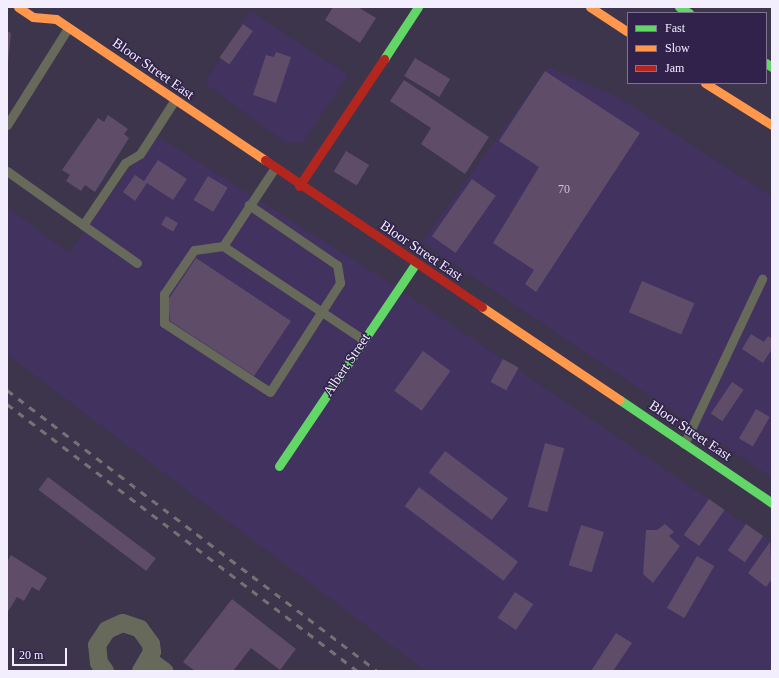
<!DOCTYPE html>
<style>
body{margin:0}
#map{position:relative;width:779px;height:678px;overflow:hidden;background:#3d354c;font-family:"Times New Roman",serif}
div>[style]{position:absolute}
.built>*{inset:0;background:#42325f}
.building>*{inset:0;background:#5e4c69;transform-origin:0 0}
.lane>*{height:9px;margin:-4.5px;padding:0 4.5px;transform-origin:4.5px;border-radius:4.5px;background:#676a5a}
.street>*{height:18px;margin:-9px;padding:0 9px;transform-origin:9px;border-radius:9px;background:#676a5a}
.fast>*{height:9px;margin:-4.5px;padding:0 4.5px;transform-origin:4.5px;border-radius:4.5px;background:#63d668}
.slow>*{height:9px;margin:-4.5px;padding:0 4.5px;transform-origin:4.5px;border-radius:4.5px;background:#ff974d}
.jam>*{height:9px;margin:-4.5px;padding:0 4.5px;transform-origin:4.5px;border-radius:4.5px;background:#b3261e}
.rail>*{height:3px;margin-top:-1.5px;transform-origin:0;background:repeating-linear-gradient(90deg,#747274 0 7px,transparent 0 14px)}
span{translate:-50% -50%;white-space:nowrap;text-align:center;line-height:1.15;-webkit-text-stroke:3px #30224a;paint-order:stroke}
.number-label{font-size:12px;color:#cdc6d9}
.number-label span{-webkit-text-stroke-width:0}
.street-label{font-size:14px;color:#f2eefe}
.frame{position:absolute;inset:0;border:8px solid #f2eefe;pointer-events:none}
.legend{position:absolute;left:627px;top:12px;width:140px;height:72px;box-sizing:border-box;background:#30224a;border:1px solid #7e7492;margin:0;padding:5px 7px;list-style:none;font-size:12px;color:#f2eefe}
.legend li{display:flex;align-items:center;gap:8px;height:20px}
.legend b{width:20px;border:1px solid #7e7492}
.scale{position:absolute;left:12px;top:648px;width:55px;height:18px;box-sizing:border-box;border:2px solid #f2eefe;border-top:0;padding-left:5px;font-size:12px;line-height:14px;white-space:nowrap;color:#f2eefe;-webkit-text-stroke:3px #30224a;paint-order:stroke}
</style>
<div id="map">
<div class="built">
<div style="clip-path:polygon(250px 11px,348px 75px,303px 142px,286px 143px,205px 83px)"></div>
<div style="clip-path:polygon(548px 67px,618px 97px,772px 197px,772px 478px,422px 242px)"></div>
<div style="clip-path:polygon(154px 134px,396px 287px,772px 542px,772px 671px,426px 671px,7px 354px,7px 207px,69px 253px)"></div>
</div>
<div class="building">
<div style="clip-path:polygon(333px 7px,358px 7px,376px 18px,360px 43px,325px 20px)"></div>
<div style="left:243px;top:24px;width:12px;height:41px;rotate:35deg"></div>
<div style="clip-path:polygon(7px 31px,11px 33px,8px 62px,7px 62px)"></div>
<div style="clip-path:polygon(276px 52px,291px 57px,276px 103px,253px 95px,266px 55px,274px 57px)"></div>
<div style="left:415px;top:58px;width:41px;height:21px;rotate:31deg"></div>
<div style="clip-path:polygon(545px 71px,640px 133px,536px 292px,525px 284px,534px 270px,493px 243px,539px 167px,499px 141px)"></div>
<div style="clip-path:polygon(404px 80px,489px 137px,465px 174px,421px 144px,431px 128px,390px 101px)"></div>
<div style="clip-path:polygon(108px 115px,128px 129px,124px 134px,129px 138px,95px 192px,85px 185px,81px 191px,66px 181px,70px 175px,62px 170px,98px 118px,104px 122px)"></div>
<div style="left:346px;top:151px;width:27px;height:24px;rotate:31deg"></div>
<div style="clip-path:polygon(158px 160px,187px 179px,173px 200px,147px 183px,135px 201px,123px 192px,135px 175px,144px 181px)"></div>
<div style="left:208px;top:176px;width:23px;height:28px;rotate:31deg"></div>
<div style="left:472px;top:179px;width:29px;height:70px;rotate:35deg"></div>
<div style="left:166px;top:216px;width:14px;height:10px;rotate:30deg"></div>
<div style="clip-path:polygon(196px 258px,291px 321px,254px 376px,170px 321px,168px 300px)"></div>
<div style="left:642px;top:281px;width:57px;height:34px;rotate:23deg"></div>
<div style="clip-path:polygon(751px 334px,764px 342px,768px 336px,772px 339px,772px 349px,763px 363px,742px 349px)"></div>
<div style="left:423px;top:351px;width:34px;height:49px;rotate:36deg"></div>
<div style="left:503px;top:359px;width:18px;height:26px;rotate:29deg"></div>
<div style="left:732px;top:382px;width:14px;height:38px;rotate:34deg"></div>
<div style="left:756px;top:409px;width:16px;height:34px;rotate:30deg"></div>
<div style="left:545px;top:443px;width:20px;height:66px;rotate:15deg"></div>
<div style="left:445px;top:451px;width:79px;height:27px;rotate:37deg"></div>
<div style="left:48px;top:477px;width:135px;height:16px;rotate:37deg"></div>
<div style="left:419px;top:487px;width:124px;height:24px;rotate:37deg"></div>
<div style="left:709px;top:499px;width:19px;height:44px;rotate:35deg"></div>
<div style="clip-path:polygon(665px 524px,674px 532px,669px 536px,680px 546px,653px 583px,643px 574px,646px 530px,657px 530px)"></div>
<div style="left:746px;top:524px;width:21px;height:32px;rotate:35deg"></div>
<div style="left:581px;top:525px;width:24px;height:42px;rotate:17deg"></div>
<div style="clip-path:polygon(770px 542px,772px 579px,766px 587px,748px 573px)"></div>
<div style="clip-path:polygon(11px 555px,47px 578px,39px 591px,32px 587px,24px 601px,17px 597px,7px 613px,7px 562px)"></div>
<div style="left:697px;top:556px;width:20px;height:60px;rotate:30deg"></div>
<div style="left:515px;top:592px;width:22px;height:31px;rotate:34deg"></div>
<div style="clip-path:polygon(232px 599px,296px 649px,280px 670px,251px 648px,233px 671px,195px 671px,183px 662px)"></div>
<div style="clip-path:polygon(616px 633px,632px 643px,613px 671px,591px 671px)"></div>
</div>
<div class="lane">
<div style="left:7px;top:125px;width:115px;rotate:-57.8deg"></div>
<div style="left:274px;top:169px;width:92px;rotate:123.5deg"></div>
<div style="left:223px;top:246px;width:169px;rotate:33.7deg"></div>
<div style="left:7px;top:171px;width:93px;rotate:35.4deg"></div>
<div style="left:83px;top:225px;width:75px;rotate:-55.9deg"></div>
<div style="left:125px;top:163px;width:17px;rotate:-31deg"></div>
<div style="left:140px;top:154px;width:63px;rotate:-57.3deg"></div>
<div style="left:83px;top:225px;width:66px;rotate:35.1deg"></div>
<div style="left:223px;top:246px;width:29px;rotate:172deg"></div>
<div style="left:194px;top:250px;width:53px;rotate:124.3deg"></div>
<div style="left:164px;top:294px;width:29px;rotate:90deg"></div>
<div style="left:164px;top:323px;width:126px;rotate:33.1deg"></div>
<div style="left:270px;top:392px;width:130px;rotate:-57.3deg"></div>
<div style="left:340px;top:283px;width:18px;rotate:-99deg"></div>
<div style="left:337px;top:265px;width:107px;rotate:-145.7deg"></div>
<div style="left:684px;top:444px;width:183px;rotate:-64.7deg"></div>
</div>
<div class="street">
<div style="left:149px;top:660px;width:19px;rotate:36deg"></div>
<div style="left:105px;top:671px;width:10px;rotate:-127deg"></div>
<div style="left:99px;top:663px;width:18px;rotate:-96deg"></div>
<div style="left:97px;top:645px;width:18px;rotate:-56deg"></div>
<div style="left:107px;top:630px;width:17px;rotate:-24deg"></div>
<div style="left:123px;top:623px;width:18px;rotate:19deg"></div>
<div style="left:140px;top:629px;width:19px;rotate:54deg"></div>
<div style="left:151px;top:644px;width:8px;rotate:83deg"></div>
<div style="left:152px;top:652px;width:22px;rotate:120deg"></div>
</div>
<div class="fast">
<div style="left:679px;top:7px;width:12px;rotate:31deg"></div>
<div style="left:384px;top:59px;width:62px;rotate:-56.8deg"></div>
<div style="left:766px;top:63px;width:7px;rotate:34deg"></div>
<div style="left:620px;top:400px;width:184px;rotate:34.1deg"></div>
<div style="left:279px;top:466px;width:244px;rotate:-56deg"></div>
</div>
<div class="slow">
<div style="left:18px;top:7px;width:18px;rotate:34deg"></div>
<div style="left:33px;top:17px;width:23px;rotate:5deg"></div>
<div style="left:56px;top:19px;width:252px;rotate:34deg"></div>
<div style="left:590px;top:7px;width:45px;rotate:33.3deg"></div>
<div style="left:705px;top:83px;width:79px;rotate:32.1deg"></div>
<div style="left:482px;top:307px;width:166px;rotate:34deg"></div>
</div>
<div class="jam">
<div style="left:265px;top:160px;width:262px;rotate:34.1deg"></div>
<div style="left:299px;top:186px;width:153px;rotate:-56.2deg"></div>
</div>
<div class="rail">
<div style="left:7px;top:390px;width:465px;rotate:37.2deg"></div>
<div style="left:7px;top:404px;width:441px;rotate:37.3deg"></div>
</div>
<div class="number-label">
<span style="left:564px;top:190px">70</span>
</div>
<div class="street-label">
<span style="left:153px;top:69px;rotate:35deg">Bloor Street East</span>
<span style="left:421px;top:251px;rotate:34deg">Bloor Street East</span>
<span style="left:347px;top:365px;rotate:-56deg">Albert Street</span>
<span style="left:690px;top:431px;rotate:34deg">Bloor Street East</span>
</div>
<div class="frame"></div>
<ul class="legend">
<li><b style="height:5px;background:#63d668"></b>Fast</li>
<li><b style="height:5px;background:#ff974d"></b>Slow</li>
<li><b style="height:5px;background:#b3261e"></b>Jam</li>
</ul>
<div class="scale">20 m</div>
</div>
